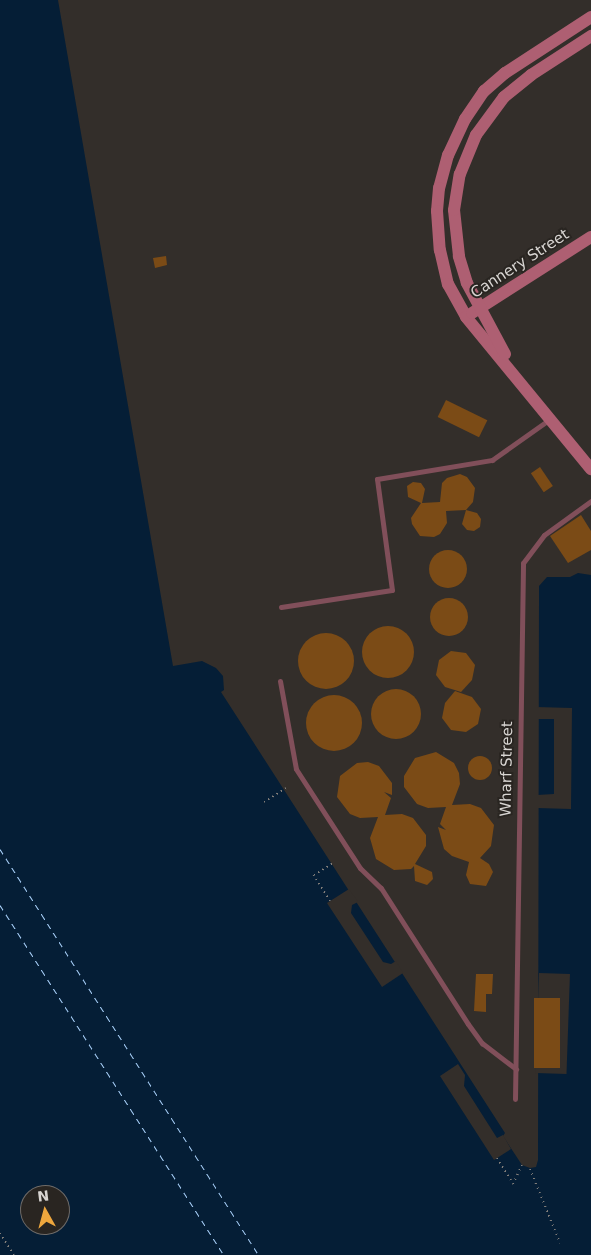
<!DOCTYPE html>
<style>
body{margin:0}
#map{position:relative;width:591px;height:1255px;overflow:hidden;background:#332e2a;font-family:"DejaVu Sans",sans-serif}
div>[style]{position:absolute}
.water>*{inset:0;background:#051e36}
.pier>*{inset:0;background:#332e2a;transform-origin:0 0}
.ferry>*{height:1px;margin-top:-0.5px;transform-origin:0;background:repeating-linear-gradient(90deg,#acd4fe 0 6px,transparent 0 11px)}
.building>*{inset:0;background:#7b4b16;transform-origin:0 0}
.round{border-radius:50%}
.path>*{height:2px;margin-top:-1px;transform-origin:0;background:repeating-linear-gradient(90deg,#827e7a 0 1px,transparent 0 5px)}
.lane>*{height:5px;margin:-2.5px;padding:0 2.5px;transform-origin:2.5px;border-radius:2.5px;background:#814f5a}
.secondary>*{height:12px;margin:-6px;padding:0 6px;transform-origin:6px;border-radius:6px;background:#ae5f72}
span{translate:-50% -50%;white-space:nowrap;text-align:center;line-height:1.15;-webkit-text-stroke:4px #292521;paint-order:stroke}
.street-label{font-size:15px;color:#d8d5d2}
.north{position:absolute;left:20px;top:1185px;width:50px;height:50px;box-sizing:border-box;background:#292521;border:1px solid #6f6b68;border-radius:50%;rotate:353deg;font-size:14px;font-weight:700;line-height:20px;text-align:center;color:#d8d5d2}
.north::after{content:'';display:block;margin:auto;width:18px;height:22px;background:#efa73d;clip-path:polygon(50% 0,100% 100%,50% 72%,0 100%)}
</style>
<div id="map">
<div class="water">
<div style="clip-path:polygon(evenodd,0 0,58px 0,173px 666px,202px 661px,216px 668px,223px 676px,224px 690px,221px 692px,505px 1133px,503px 1136px,522px 1165px,530px 1168px,536px 1167px,538px 1160px,539px 586px,547px 577px,570px 577px,578px 573px,591px 575px,591px 1255px,0 1255px,0 0,30px 1195px,60px 1195px,60px 1225px,30px 1225px,30px 1195px)"></div>
</div>
<div class="pier">
<div style="clip-path:polygon(536px 707px,572px 708px,571px 809px,537px 808px,537px 795px,554px 794px,554px 719px,536px 719px)"></div>
<div style="clip-path:polygon(349px 889px,358px 902px,352px 905px,351px 913px,383px 962px,391px 964px,396px 961px,403px 973px,382px 987px,327px 903px)"></div>
<div style="left:539px;top:973px;width:31px;height:100px;rotate:2deg"></div>
<div style="clip-path:polygon(458px 1064px,465px 1075px,464px 1086px,497px 1138px,503px 1135px,511px 1149px,494px 1160px,440px 1076px)"></div>
</div>
<div class="ferry">
<div style="left:0;top:849px;width:482px;rotate:57.5deg"></div>
<div style="left:0;top:905px;width:416px;rotate:57.4deg"></div>
</div>
<div class="building">
<div style="clip-path:polygon(166px 256px,167px 265px,155px 268px,153px 258px)"></div>
<div style="left:446px;top:400px;width:46px;height:19px;rotate:26deg"></div>
<div style="left:540px;top:467px;width:23px;height:11px;rotate:56deg"></div>
<div style="clip-path:polygon(460px 474px,467px 477px,475px 488px,473px 502px,466px 510px,446px 511px,447px 523px,440px 534px,434px 537px,420px 536px,412px 524px,411px 518px,421px 503px,408px 497px,407px 486px,413px 482px,421px 483px,425px 489px,422px 503px,440px 502px,442px 483px,447px 478px)"></div>
<div style="clip-path:polygon(466px 510px,477px 513px,481px 519px,480px 527px,474px 531px,467px 530px,462px 524px)"></div>
<div style="clip-path:polygon(581px 515px,591px 531px,591px 550px,568px 563px,550px 536px)"></div>
<div class="round" style="left:429px;top:550px;width:38px;height:38px"></div>
<div class="round" style="left:430px;top:598px;width:38px;height:38px"></div>
<div class="round" style="left:362px;top:626px;width:52px;height:52px"></div>
<div class="round" style="left:298px;top:633px;width:56px;height:56px"></div>
<div style="clip-path:polygon(451px 651px,466px 653px,475px 665px,472px 680px,461px 692px,445px 687px,436px 675px,439px 660px)"></div>
<div class="round" style="left:371px;top:689px;width:50px;height:50px"></div>
<div style="clip-path:polygon(455px 691px,472px 697px,481px 709px,478px 724px,466px 732px,451px 730px,442px 718px,445px 703px)"></div>
<div class="round" style="left:306px;top:695px;width:56px;height:56px"></div>
<div style="clip-path:polygon(436px 752px,454px 763px,459px 773px,460px 784px,452px 805px,470px 804px,481px 808px,494px 825px,491px 846px,480px 858px,489px 864px,493px 872px,486px 886px,470px 884px,466px 875px,469px 862px,452px 856px,444px 849px,438px 827px,446px 830px,440px 824px,446px 807px,428px 808px,417px 804px,404px 787px,404px 776px,415px 758px)"></div>
<div class="round" style="left:468px;top:756px;width:24px;height:24px"></div>
<div style="clip-path:polygon(368px 762px,379px 766px,392px 783px,392px 795px,384px 792px,391px 798px,385px 815px,402px 814px,413px 818px,426px 835px,426px 846px,415px 864px,432px 872px,433px 879px,427px 885px,415px 881px,414px 866px,411px 869px,394px 870px,376px 859px,370px 838px,378px 817px,360px 818px,350px 814px,337px 797px,340px 776px,357px 763px)"></div>
<div style="clip-path:polygon(476px 974px,493px 974px,492px 994px,486px 994px,486px 1012px,474px 1011px)"></div>
<div style="left:534px;top:998px;width:26px;height:70px"></div>
</div>
<div class="path">
<div style="left:264px;top:802px;width:26px;rotate:-32deg"></div>
<div style="left:330px;top:901px;width:31px;rotate:-122deg"></div>
<div style="left:314px;top:875px;width:22px;rotate:-32deg"></div>
<div style="left:497px;top:1158px;width:31px;rotate:58deg"></div>
<div style="left:513px;top:1184px;width:21px;rotate:-65deg"></div>
<div style="left:530px;top:1169px;width:80px;rotate:67.9deg"></div>
<div style="left:0;top:1233px;width:26px;rotate:58deg"></div>
</div>
<div class="lane">
<div style="left:281px;top:607px;width:112px;rotate:-8.7deg"></div>
<div style="left:392px;top:590px;width:112px;rotate:-97.7deg"></div>
<div style="left:377px;top:479px;width:117px;rotate:-9.4deg"></div>
<div style="left:492px;top:460px;width:71px;rotate:-35.3deg"></div>
<div style="left:280px;top:681px;width:89px;rotate:79.7deg"></div>
<div style="left:296px;top:769px;width:118px;rotate:57.1deg"></div>
<div style="left:360px;top:868px;width:29px;rotate:44deg"></div>
<div style="left:381px;top:888px;width:161px;rotate:57.4deg"></div>
<div style="left:468px;top:1024px;width:24px;rotate:54deg"></div>
<div style="left:482px;top:1043px;width:43px;rotate:37.4deg"></div>
<div style="left:515px;top:1099px;width:536px;rotate:-89.14deg"></div>
<div style="left:523px;top:563px;width:35px;rotate:-53deg"></div>
<div style="left:544px;top:535px;width:58px;rotate:-35.9deg"></div>
</div>
<div class="secondary">
<div style="left:591px;top:17px;width:103px;rotate:146.9deg"></div>
<div style="left:505px;top:73px;width:28px;rotate:139deg"></div>
<div style="left:484px;top:91px;width:34px;rotate:124deg"></div>
<div style="left:465px;top:119px;width:40px;rotate:115deg"></div>
<div style="left:448px;top:155px;width:34px;rotate:105deg"></div>
<div style="left:439px;top:188px;width:23px;rotate:95deg"></div>
<div style="left:437px;top:211px;width:39px;rotate:86deg"></div>
<div style="left:440px;top:250px;width:35px;rotate:77deg"></div>
<div style="left:448px;top:284px;width:38px;rotate:61deg"></div>
<div style="left:466px;top:317px;width:197px;rotate:50.6deg"></div>
<div style="left:472px;top:313px;width:141px;rotate:-32.6deg"></div>
<div style="left:505px;top:354px;width:81px;rotate:-118.2deg"></div>
<div style="left:467px;top:283px;width:28px;rotate:-107deg"></div>
<div style="left:459px;top:256px;width:46px;rotate:-96.2deg"></div>
<div style="left:454px;top:210px;width:36px;rotate:-81deg"></div>
<div style="left:460px;top:174px;width:42px;rotate:-67.7deg"></div>
<div style="left:476px;top:135px;width:47px;rotate:-53.6deg"></div>
<div style="left:504px;top:97px;width:35px;rotate:-39deg"></div>
<div style="left:531px;top:75px;width:72px;rotate:-33deg"></div>
</div>
<div class="street-label">
<span style="left:520px;top:264px;rotate:-33deg">Cannery Street</span>
<span style="left:507px;top:769px;rotate:-89deg">Wharf Street</span>
</div>
<div class="north">N</div>
</div>
